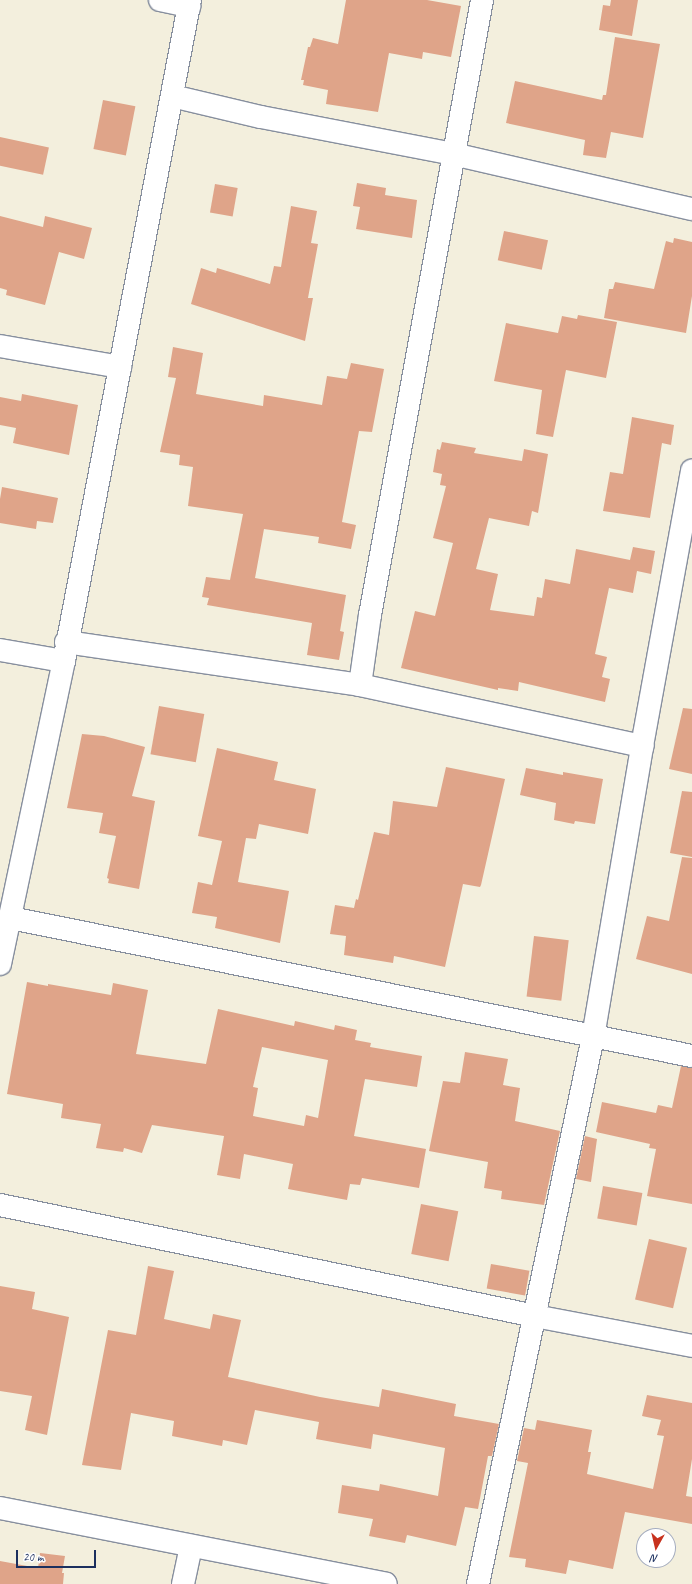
<!DOCTYPE html>
<style>
body{margin:0}
#map{position:relative;width:692px;height:1584px;overflow:hidden;background:#f3efdd;font-family:Caveat,sans-serif}
div>[style]{position:absolute}
.building>*{inset:0;background:#dfa489;transform-origin:0 0}
.roads{filter:drop-shadow(1px 0 #878f9e) drop-shadow(-1px 0 #878f9e) drop-shadow(0 1px #878f9e) drop-shadow(0 -1px #878f9e)}
.minor>*{height:22px;margin:-11px;padding:0 11px;transform-origin:11px;border-radius:11px;background:#fff}
span{translate:-50% -50%;white-space:nowrap;text-align:center;line-height:1.15;-webkit-text-stroke:3.5px #fff;paint-order:stroke}
.north{position:absolute;left:636px;top:1528px;width:40px;height:40px;box-sizing:border-box;background:#fff;border:1px solid #a4acbf;border-radius:50%;rotate:188deg;font-size:11px;font-weight:700;line-height:16px;text-align:center;color:#1b2f5e}
.north::after{content:'';display:block;margin:auto;width:14px;height:18px;background:#c8321e;clip-path:polygon(50% 0,100% 100%,50% 72%,0 100%)}
.scale{position:absolute;left:16px;top:1550px;width:80px;height:18px;box-sizing:border-box;border:2px solid #1b2f5e;border-top:0;padding-left:5px;font-size:12px;line-height:14px;white-space:nowrap;color:#1b2f5e;-webkit-text-stroke:3px #fff;paint-order:stroke}
</style>
<div id="map">
<div class="building">
<div style="clip-path:polygon(346px 0,427px 0,461px 6px,451px 57px,423px 52px,422px 59px,389px 53px,378px 112px,326px 104px,328px 90px,303px 85px,304px 80px,301px 80px,308px 47px,310px 47px,313px 38px,338px 44px)"></div>
<div style="clip-path:polygon(611px 0,638px 0,632px 36px,599px 30px,603px 5px,610px 6px)"></div>
<div style="clip-path:polygon(615px 37px,660px 44px,643px 138px,611px 132px,606px 158px,583px 155px,585px 140px,506px 123px,515px 81px,602px 100px,603px 95px,606px 95px)"></div>
<div style="left:103px;top:100px;width:33px;height:50px;rotate:11deg"></div>
<div style="left:0;top:137px;width:50px;height:28px;rotate:12deg"></div>
<div style="clip-path:polygon(357px 183px,386px 188px,385px 195px,417px 200px,412px 238px,356px 229px,360px 207px,353px 206px)"></div>
<div style="left:215px;top:184px;width:23px;height:29px;rotate:10deg"></div>
<div style="clip-path:polygon(291px 206px,317px 211px,311px 243px,318px 244px,308px 298px,313px 298px,305px 341px,191px 304px,201px 268px,216px 273px,217px 268px,270px 284px,274px 266px,281px 267px)"></div>
<div style="clip-path:polygon(0 216px,43px 227px,45px 216px,92px 228px,84px 259px,59px 252px,45px 305px,6px 295px,7px 290px,0 288px)"></div>
<div style="left:504px;top:231px;width:45px;height:30px;rotate:12deg"></div>
<div style="clip-path:polygon(674px 238px,692px 242px,692px 296px,686px 333px,604px 318px,609px 289px,613px 289px,615px 282px,654px 289px,666px 241px,673px 243px)"></div>
<div style="clip-path:polygon(578px 315px,617px 322px,606px 378px,566px 370px,553px 437px,536px 434px,542px 390px,494px 381px,506px 323px,558px 333px,562px 316px,577px 319px)"></div>
<div style="clip-path:polygon(173px 347px,203px 353px,196px 394px,263px 406px,264px 395px,322px 405px,327px 376px,347px 379px,351px 363px,384px 369px,372px 432px,359px 431px,342px 522px,356px 525px,351px 549px,318px 543px,319px 537px,264px 529px,255px 578px,346px 595px,340px 631px,344px 632px,339px 660px,307px 655px,312px 623px,207px 605px,209px 598px,202px 597px,206px 577px,230px 580px,243px 514px,188px 506px,193px 467px,179px 465px,180px 455px,160px 452px,176px 378px,168px 377px)"></div>
<div style="clip-path:polygon(22px 394px,78px 405px,69px 455px,13px 443px,16px 428px,0 425px,0 397px,21px 401px)"></div>
<div style="clip-path:polygon(632px 417px,674px 425px,671px 445px,662px 443px,650px 518px,603px 511px,610px 472px,623px 474px)"></div>
<div style="clip-path:polygon(442px 442px,476px 448px,474px 453px,522px 461px,524px 449px,548px 454px,538px 513px,532px 511px,529px 526px,489px 518px,476px 569px,498px 574px,490px 610px,534px 616px,537px 597px,542px 598px,545px 579px,570px 584px,576px 549px,630px 560px,633px 547px,655px 551px,651px 574px,637px 571px,633px 593px,609px 588px,595px 654px,607px 657px,602px 677px,610px 679px,605px 702px,519px 682px,518px 691px,498px 688px,498px 690px,401px 668px,415px 611px,435px 616px,453px 543px,433px 538px,446px 486px,440px 485px,442px 474px,433px 472px,437px 449px,440px 450px)"></div>
<div style="clip-path:polygon(2px 487px,58px 498px,53px 523px,37px 521px,36px 529px,0 523px,0 499px)"></div>
<div style="left:159px;top:706px;width:46px;height:49px;rotate:10deg"></div>
<div style="clip-path:polygon(683px 708px,692px 709px,692px 774px,669px 769px)"></div>
<div style="clip-path:polygon(82px 734px,104px 736px,145px 747px,132px 796px,155px 801px,139px 889px,108px 883px,109px 879px,107px 878px,116px 836px,99px 833px,103px 813px,67px 808px)"></div>
<div style="clip-path:polygon(217px 748px,278px 762px,274px 780px,316px 789px,308px 834px,259px 824px,256px 839px,246px 838px,238px 882px,289px 891px,280px 943px,215px 928px,217px 917px,192px 913px,198px 882px,212px 885px,222px 841px,198px 836px)"></div>
<div style="clip-path:polygon(446px 767px,505px 779px,481px 885px,480px 887px,463px 884px,445px 967px,394px 956px,393px 963px,344px 955px,346px 936px,330px 934px,335px 905px,354px 908px,356px 899px,358px 900px,374px 832px,389px 835px,393px 801px,437px 807px)"></div>
<div style="clip-path:polygon(526px 768px,563px 775px,563px 772px,603px 779px,595px 824px,575px 821px,574px 824px,554px 820px,556px 803px,520px 795px)"></div>
<div style="clip-path:polygon(682px 791px,692px 792px,692px 857px,670px 853px)"></div>
<div style="clip-path:polygon(682px 857px,692px 858px,692px 974px,636px 959px,647px 916px,669px 921px)"></div>
<div style="left:534px;top:936px;width:35px;height:61px;rotate:7deg"></div>
<div style="clip-path:polygon(evenodd,27px 982px,48px 986px,48px 984px,111px 995px,113px 983px,148px 990px,136px 1054px,206px 1064px,218px 1009px,294px 1026px,295px 1021px,334px 1030px,335px 1025px,357px 1030px,355px 1040px,371px 1043px,370px 1047px,422px 1056px,417px 1087px,365px 1079px,354px 1136px,426px 1149px,419px 1188px,362px 1178px,360px 1185px,350px 1184px,347px 1200px,288px 1189px,293px 1164px,244px 1154px,240px 1179px,217px 1175px,224px 1136px,152px 1125px,142px 1153px,124px 1148px,123px 1152px,96px 1148px,101px 1124px,61px 1118px,63px 1104px,7px 1094px,27px 982px,262px 1047px,328px 1060px,318px 1118px,306px 1115px,304px 1126px,253px 1116px,258px 1088px,253px 1087px,262px 1047px)"></div>
<div style="clip-path:polygon(465px 1052px,508px 1059px,503px 1085px,520px 1088px,515px 1121px,560px 1131px,544px 1205px,501px 1199px,502px 1191px,484px 1188px,488px 1162px,429px 1151px,443px 1081px,460px 1083px)"></div>
<div style="clip-path:polygon(681px 1066px,692px 1068px,692px 1204px,647px 1196px,656px 1149px,649px 1148px,650px 1144px,596px 1132px,602px 1102px,656px 1113px,658px 1105px,672px 1108px)"></div>
<div style="clip-path:polygon(585px 1136px,597px 1139px,591px 1182px,576px 1179px)"></div>
<div style="left:603px;top:1186px;width:40px;height:33px;rotate:10deg"></div>
<div style="left:421px;top:1204px;width:38px;height:51px;rotate:11deg"></div>
<div style="left:649px;top:1239px;width:39px;height:62px;rotate:13deg"></div>
<div style="left:491px;top:1264px;width:39px;height:25px;rotate:10deg"></div>
<div style="clip-path:polygon(148px 1266px,174px 1271px,164px 1319px,210px 1329px,213px 1314px,241px 1320px,228px 1377px,320px 1397px,379px 1407px,382px 1389px,456px 1404px,454px 1416px,499px 1424px,492px 1456px,488px 1456px,478px 1509px,465px 1507px,456px 1546px,407px 1535px,405px 1543px,369px 1536px,373px 1519px,338px 1513px,342px 1485px,379px 1491px,380px 1484px,438px 1496px,445px 1448px,373px 1434px,371px 1449px,316px 1439px,319px 1422px,255px 1410px,247px 1445px,223px 1440px,222px 1446px,172px 1436px,174px 1421px,131px 1413px,121px 1470px,82px 1465px,108px 1330px,136px 1335px)"></div>
<div style="clip-path:polygon(0 1286px,35px 1292px,32px 1309px,69px 1317px,47px 1435px,25px 1430px,32px 1396px,0 1391px)"></div>
<div style="clip-path:polygon(647px 1395px,692px 1403px,692px 1459px,686px 1496px,692px 1497px,692px 1524px,625px 1512px,613px 1569px,569px 1560px,566px 1574px,525px 1567px,526px 1559px,509px 1557px,528px 1463px,517px 1461px,524px 1428px,535px 1430px,537px 1420px,592px 1430px,588px 1452px,591px 1452px,587px 1474px,653px 1489px,664px 1436px,657px 1435px,661px 1420px,642px 1416px)"></div>
<div style="clip-path:polygon(40px 1553px,65px 1556px,62px 1573px,64px 1573px,63px 1584px,0 1584px,0 1561px,38px 1568px)"></div>
</div>
<div class="roads">
<div class="minor">
<div style="left:160px;top:0;width:30px;rotate:12deg"></div>
<div style="left:172px;top:96px;width:91px;rotate:13.3deg"></div>
<div style="left:261px;top:117px;width:196px;rotate:10.9deg"></div>
<div style="left:453px;top:154px;width:245px;rotate:13deg"></div>
<div style="left:0;top:346px;width:122px;rotate:9.9deg"></div>
<div style="left:66px;top:642px;width:297px;rotate:8.3deg"></div>
<div style="left:360px;top:685px;width:289px;rotate:12.2deg"></div>
<div style="left:0;top:650px;width:65px;rotate:9.8deg"></div>
<div style="left:360px;top:685px;width:71px;rotate:-81.9deg"></div>
<div style="left:370px;top:615px;width:625px;rotate:-79.68deg"></div>
<div style="left:11px;top:918px;width:695px;rotate:11.46deg"></div>
<div style="left:0;top:964px;width:310px;rotate:-78.1deg"></div>
<div style="left:64px;top:661px;width:673px;rotate:-79.21deg"></div>
<div style="left:0;top:1205px;width:546px;rotate:11.72deg"></div>
<div style="left:535px;top:1316px;width:160px;rotate:10.8deg"></div>
<div style="left:0;top:1508px;width:393px;rotate:11.1deg"></div>
<div style="left:183px;top:1584px;width:39px;rotate:-78deg"></div>
<div style="left:478px;top:1584px;width:559px;rotate:-78.13deg"></div>
<div style="left:593px;top:1037px;width:295px;rotate:-80.4deg"></div>
<div style="left:642px;top:746px;width:280px;rotate:-79.7deg"></div>
</div>
</div>
<div class="north">N</div>
<div class="scale">20 m</div>
</div>
